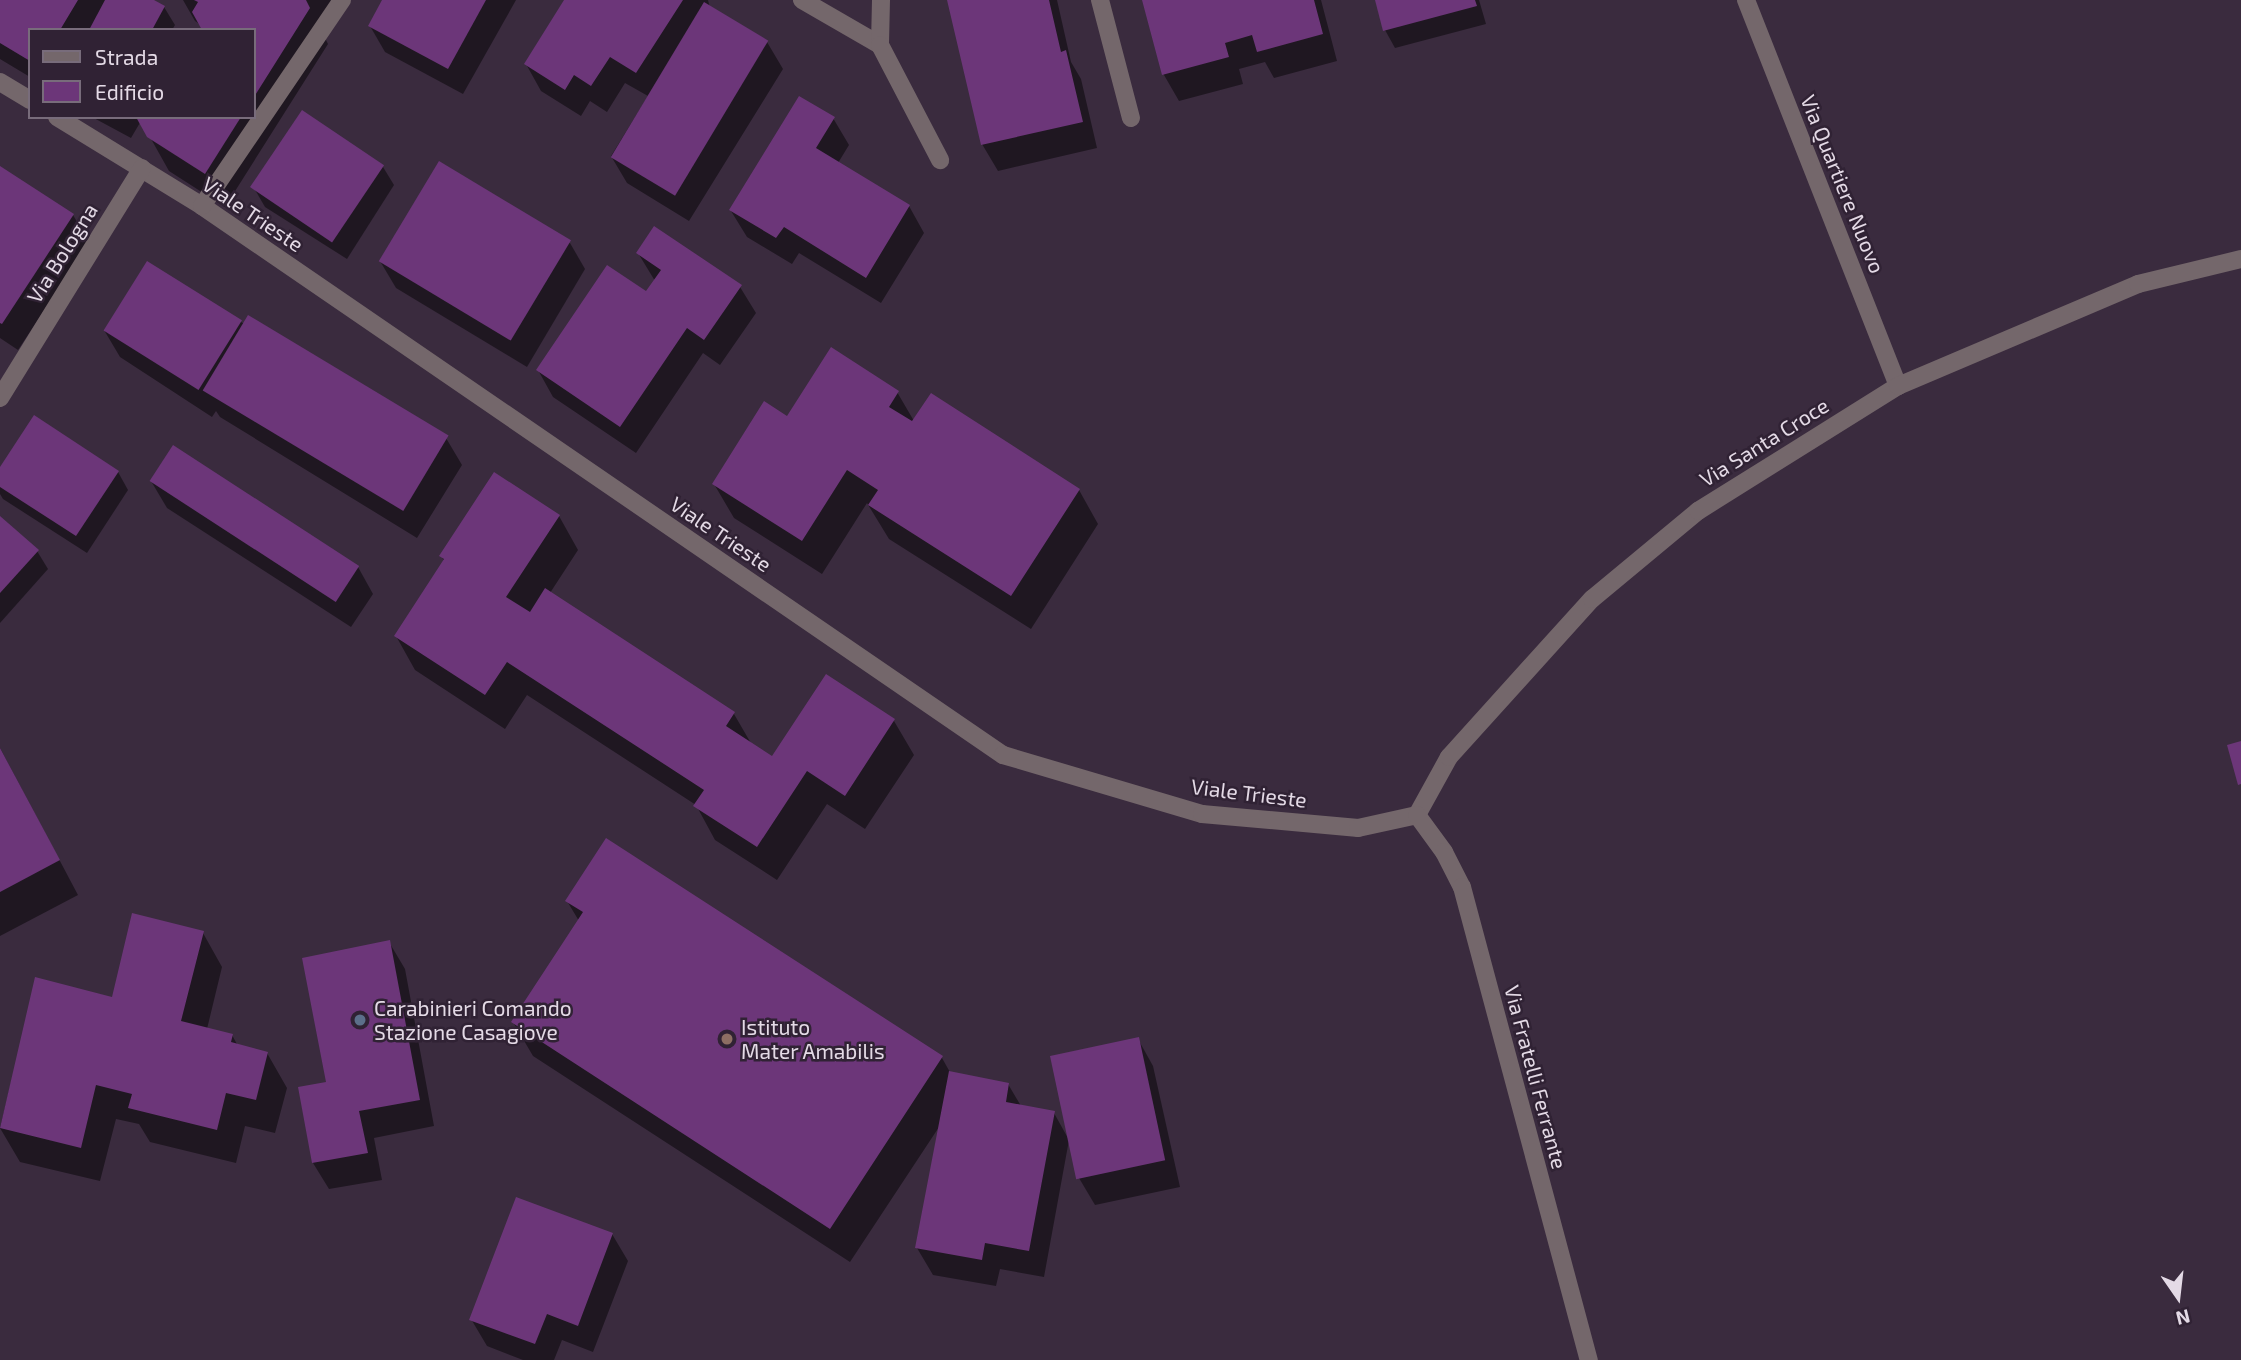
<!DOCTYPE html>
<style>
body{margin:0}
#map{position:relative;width:2241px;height:1360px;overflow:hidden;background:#3a2b3e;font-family:"Exo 2",sans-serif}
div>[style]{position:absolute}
.shadow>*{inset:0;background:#0007}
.building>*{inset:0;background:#6c3679;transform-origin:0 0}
.minor>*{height:18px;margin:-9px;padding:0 9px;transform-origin:9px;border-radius:9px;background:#74676b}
.dots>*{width:19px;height:19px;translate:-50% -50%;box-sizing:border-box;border:4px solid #302234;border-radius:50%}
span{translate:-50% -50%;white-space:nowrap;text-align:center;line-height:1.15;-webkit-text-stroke:5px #302234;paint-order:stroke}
.street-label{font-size:21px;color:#e4dae6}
.poi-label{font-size:21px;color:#e4dae6}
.left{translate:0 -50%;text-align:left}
.legend{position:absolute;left:28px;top:28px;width:228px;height:91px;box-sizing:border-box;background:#302234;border:2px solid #786c7b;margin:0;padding:9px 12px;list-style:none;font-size:21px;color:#e4dae6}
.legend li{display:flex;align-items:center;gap:14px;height:35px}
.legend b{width:35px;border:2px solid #786c7b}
.north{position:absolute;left:2143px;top:1262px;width:70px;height:70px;-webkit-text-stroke:5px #302234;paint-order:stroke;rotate:166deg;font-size:19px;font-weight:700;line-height:28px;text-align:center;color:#e4dae6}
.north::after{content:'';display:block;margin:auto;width:24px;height:32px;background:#e4dae6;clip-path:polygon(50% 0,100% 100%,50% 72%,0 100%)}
</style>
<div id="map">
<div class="shadow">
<div style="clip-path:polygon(0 0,151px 0,164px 7px,175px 25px,172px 30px,30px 30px,30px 77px,0 59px)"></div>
<div style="clip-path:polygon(183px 0,339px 0,320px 28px,328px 44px,225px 207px,169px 171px,141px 121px,131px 138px,92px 117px,254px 117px,254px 30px,201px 25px,195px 21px)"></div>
<div style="clip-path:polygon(384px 0,516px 0,463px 94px,385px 52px,370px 26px)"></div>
<div style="clip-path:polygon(566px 0,708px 0,710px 8px,767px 42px,783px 69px,689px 221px,627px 183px,611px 156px,648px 96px,625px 83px,607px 112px,590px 101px,581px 116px,541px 91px,526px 64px)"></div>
<div style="clip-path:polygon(949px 0,1057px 0,1071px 62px,1081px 79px,1097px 148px,998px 171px,982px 144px)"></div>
<div style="clip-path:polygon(1144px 0,1321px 0,1337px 61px,1274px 78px,1265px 62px,1239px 69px,1243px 84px,1179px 101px,1164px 75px)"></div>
<div style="clip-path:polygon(1377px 0,1479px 0,1486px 24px,1395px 48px,1385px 30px)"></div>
<div style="clip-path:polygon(833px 118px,849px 145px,838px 163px,909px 206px,924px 233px,881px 303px,799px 253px,792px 264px,747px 237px,731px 211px)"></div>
<div style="clip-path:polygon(383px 167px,394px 185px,347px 259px,265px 207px,254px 188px)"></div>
<div style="clip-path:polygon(0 168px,73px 215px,89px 242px,18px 350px,0 338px)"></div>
<div style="clip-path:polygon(570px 243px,585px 269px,527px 367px,396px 288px,380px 261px)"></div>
<div style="clip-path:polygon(638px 253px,740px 287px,756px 313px,720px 365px,703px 353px,636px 453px,553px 397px,538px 370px,647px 294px,655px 281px)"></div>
<div style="clip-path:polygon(241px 322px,446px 438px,462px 465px,417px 538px,220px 417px,216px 411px,212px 417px,120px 357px,104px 330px)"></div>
<div style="clip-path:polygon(897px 392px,914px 421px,1079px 490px,1098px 524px,1031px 629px,889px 539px,867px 503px,822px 574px,734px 518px,714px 484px)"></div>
<div style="clip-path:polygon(0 470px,118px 472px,128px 490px,87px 553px,3px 499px,0 494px)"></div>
<div style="clip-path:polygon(151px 481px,358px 567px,373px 594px,351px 627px,167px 508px)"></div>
<div style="clip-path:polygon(559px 516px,578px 550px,550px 593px,734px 714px,752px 745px,773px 759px,894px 721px,914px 755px,865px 829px,827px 804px,777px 880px,715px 840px,696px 805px,527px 695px,505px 729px,415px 670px,396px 636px,445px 562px,441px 556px)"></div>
<div style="clip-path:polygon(0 518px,37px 551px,48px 569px,0 623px)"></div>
<div style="clip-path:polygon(0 748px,78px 895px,0 936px)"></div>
<div style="clip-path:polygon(567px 901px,942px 1058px,951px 1074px,1008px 1084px,1021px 1106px,1054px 1113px,1069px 1140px,1044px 1277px,1000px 1269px,996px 1286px,933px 1275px,917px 1248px,941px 1124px,850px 1262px,533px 1056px,513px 1022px,579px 921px)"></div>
<div style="clip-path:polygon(203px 933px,222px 967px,207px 1029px,232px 1035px,238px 1046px,267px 1053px,287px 1088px,275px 1133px,245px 1126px,236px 1163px,150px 1142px,139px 1124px,116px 1119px,100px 1181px,20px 1162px,0 1128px,36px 980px,113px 999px)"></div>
<div style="clip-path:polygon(389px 942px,405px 969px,434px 1126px,374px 1138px,382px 1180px,329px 1189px,313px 1163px)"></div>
<div style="clip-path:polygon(1138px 1039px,1153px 1066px,1180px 1187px,1095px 1205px,1079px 1178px)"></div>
<div style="clip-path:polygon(612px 1234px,628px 1261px,593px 1352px,562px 1340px,554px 1360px,523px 1360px,487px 1346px,471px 1319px)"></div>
</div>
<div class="building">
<div style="clip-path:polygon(0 0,78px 0,60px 30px,30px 30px,30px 61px,0 43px)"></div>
<div style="clip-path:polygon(105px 0,154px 0,165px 6px,152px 30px,89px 30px)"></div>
<div style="clip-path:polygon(194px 0,306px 0,310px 8px,254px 97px,254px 30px,202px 30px,192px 12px,198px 2px)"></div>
<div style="clip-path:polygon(382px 0,486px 0,448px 69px,368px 26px)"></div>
<div style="clip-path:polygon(564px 0,683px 0,636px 73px,610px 57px,591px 86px,574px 75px,565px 90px,524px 64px)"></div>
<div style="clip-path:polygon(947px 0,1049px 0,1061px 52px,1066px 50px,1083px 122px,981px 145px)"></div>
<div style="clip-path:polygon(1142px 0,1314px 0,1323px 34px,1257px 52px,1252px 35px,1225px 43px,1229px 57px,1162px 75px)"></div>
<div style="clip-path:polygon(1375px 0,1475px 0,1477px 6px,1383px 31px)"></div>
<div style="left:704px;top:2px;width:75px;height:181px;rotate:31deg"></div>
<div style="clip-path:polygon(799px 96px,835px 117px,816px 148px,910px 205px,866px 278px,784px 227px,776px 238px,729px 210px)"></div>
<div style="left:302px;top:110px;width:99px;height:93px;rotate:34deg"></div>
<div style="clip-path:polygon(136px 117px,241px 117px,205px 174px,147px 137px)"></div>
<div style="left:439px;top:161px;width:154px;height:117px;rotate:31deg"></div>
<div style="clip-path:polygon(0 166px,74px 214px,2px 324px,0 323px)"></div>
<div style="clip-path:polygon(654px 226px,742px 285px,704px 340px,687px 328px,620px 427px,536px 370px,607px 265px,646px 291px,661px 270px,636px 253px)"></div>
<div style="left:147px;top:261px;width:112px;height:82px;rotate:32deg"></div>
<div style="left:248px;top:315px;width:234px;height:88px;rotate:31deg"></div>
<div style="clip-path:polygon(831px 347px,899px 391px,889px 407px,912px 421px,931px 393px,1080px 489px,1011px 596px,868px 505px,878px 490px,847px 470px,802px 541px,712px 484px,764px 401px,787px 416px)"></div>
<div style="clip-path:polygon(34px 415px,119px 471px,76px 536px,0 487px,0 467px)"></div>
<div style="left:173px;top:445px;width:222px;height:43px;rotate:33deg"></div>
<div style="clip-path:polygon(494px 472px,560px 515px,506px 597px,530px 612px,545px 588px,735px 712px,726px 726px,772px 756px,826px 674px,895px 719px,845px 796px,807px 771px,757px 847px,693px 806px,704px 790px,507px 662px,485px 695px,394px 636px,444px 559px,439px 556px)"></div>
<div style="clip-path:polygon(0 516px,39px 550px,0 593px)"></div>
<div style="clip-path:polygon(2241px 741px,2241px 784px,2238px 785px,2227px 745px)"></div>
<div style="clip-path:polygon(0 748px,60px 860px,0 892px)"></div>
<div style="clip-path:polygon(606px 838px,943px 1056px,830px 1229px,511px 1022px,583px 912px,565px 901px)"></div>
<div style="clip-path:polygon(132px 913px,204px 931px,181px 1021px,233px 1034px,231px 1042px,268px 1052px,256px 1100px,226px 1093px,217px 1130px,128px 1108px,132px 1094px,96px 1085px,81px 1148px,0 1128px,35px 977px,112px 997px)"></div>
<div style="clip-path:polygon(390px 940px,420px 1100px,359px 1111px,368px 1153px,312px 1163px,298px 1087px,326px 1082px,302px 958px)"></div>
<div style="left:1139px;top:1037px;width:126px;height:91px;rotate:78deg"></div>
<div style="clip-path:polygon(949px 1071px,1009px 1083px,1006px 1102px,1055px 1111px,1029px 1251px,985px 1243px,982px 1260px,915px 1248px)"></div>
<div style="clip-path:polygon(516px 1197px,613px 1233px,578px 1326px,547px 1314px,535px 1344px,469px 1320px)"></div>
</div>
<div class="minor">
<div style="left:802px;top:0;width:90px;rotate:30deg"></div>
<div style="left:881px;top:0;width:45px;rotate:91.3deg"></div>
<div style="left:880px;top:45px;width:130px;rotate:62.4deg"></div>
<div style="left:1100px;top:0;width:122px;rotate:75.3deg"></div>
<div style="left:1746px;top:0;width:415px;rotate:68.5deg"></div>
<div style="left:0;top:82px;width:35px;rotate:31deg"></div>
<div style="left:57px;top:117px;width:170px;rotate:31.5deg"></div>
<div style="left:202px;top:206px;width:971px;rotate:34.43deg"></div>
<div style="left:1003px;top:755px;width:208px;rotate:16.5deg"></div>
<div style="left:1202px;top:814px;width:157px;rotate:5.1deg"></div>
<div style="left:1358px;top:828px;width:60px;rotate:-12.4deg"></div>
<div style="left:202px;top:206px;width:249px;rotate:-55.8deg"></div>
<div style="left:0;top:398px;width:270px;rotate:-58.3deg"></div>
<div style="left:1417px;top:815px;width:66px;rotate:-61.1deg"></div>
<div style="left:1449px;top:757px;width:213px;rotate:-47.9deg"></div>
<div style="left:1592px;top:599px;width:138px;rotate:-39.7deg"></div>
<div style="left:1698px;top:511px;width:236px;rotate:-32deg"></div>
<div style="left:1898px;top:386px;width:261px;rotate:-23deg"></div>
<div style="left:2138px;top:284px;width:106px;rotate:-13.6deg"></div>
<div style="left:1417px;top:815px;width:46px;rotate:53.9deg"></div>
<div style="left:1444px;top:852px;width:39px;rotate:63deg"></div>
<div style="left:1462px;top:887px;width:490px;rotate:75deg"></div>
</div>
<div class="dots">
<div style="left:360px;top:1020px;background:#5c6f8a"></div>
<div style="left:727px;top:1039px;background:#8d6e63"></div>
</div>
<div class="street-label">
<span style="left:1843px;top:184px;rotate:68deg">Via Quartiere Nuovo</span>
<span style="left:253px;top:214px;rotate:34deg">Viale Trieste</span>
<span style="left:62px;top:253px;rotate:-58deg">Via Bologna</span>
<span style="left:1764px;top:442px;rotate:-32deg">Via Santa Croce</span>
<span style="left:721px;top:534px;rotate:34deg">Viale Trieste</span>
<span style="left:1249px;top:793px;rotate:7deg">Viale Trieste</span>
<span style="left:1536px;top:1077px;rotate:75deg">Via Fratelli Ferrante</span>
</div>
<div class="poi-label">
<span class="left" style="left:374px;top:1020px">Carabinieri Comando<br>Stazione Casagiove</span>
<span class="left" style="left:741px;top:1039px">Istituto<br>Mater Amabilis</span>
</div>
<ul class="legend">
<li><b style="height:9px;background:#74676b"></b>Strada</li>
<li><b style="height:19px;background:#6c3679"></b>Edificio</li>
</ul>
<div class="north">N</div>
</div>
